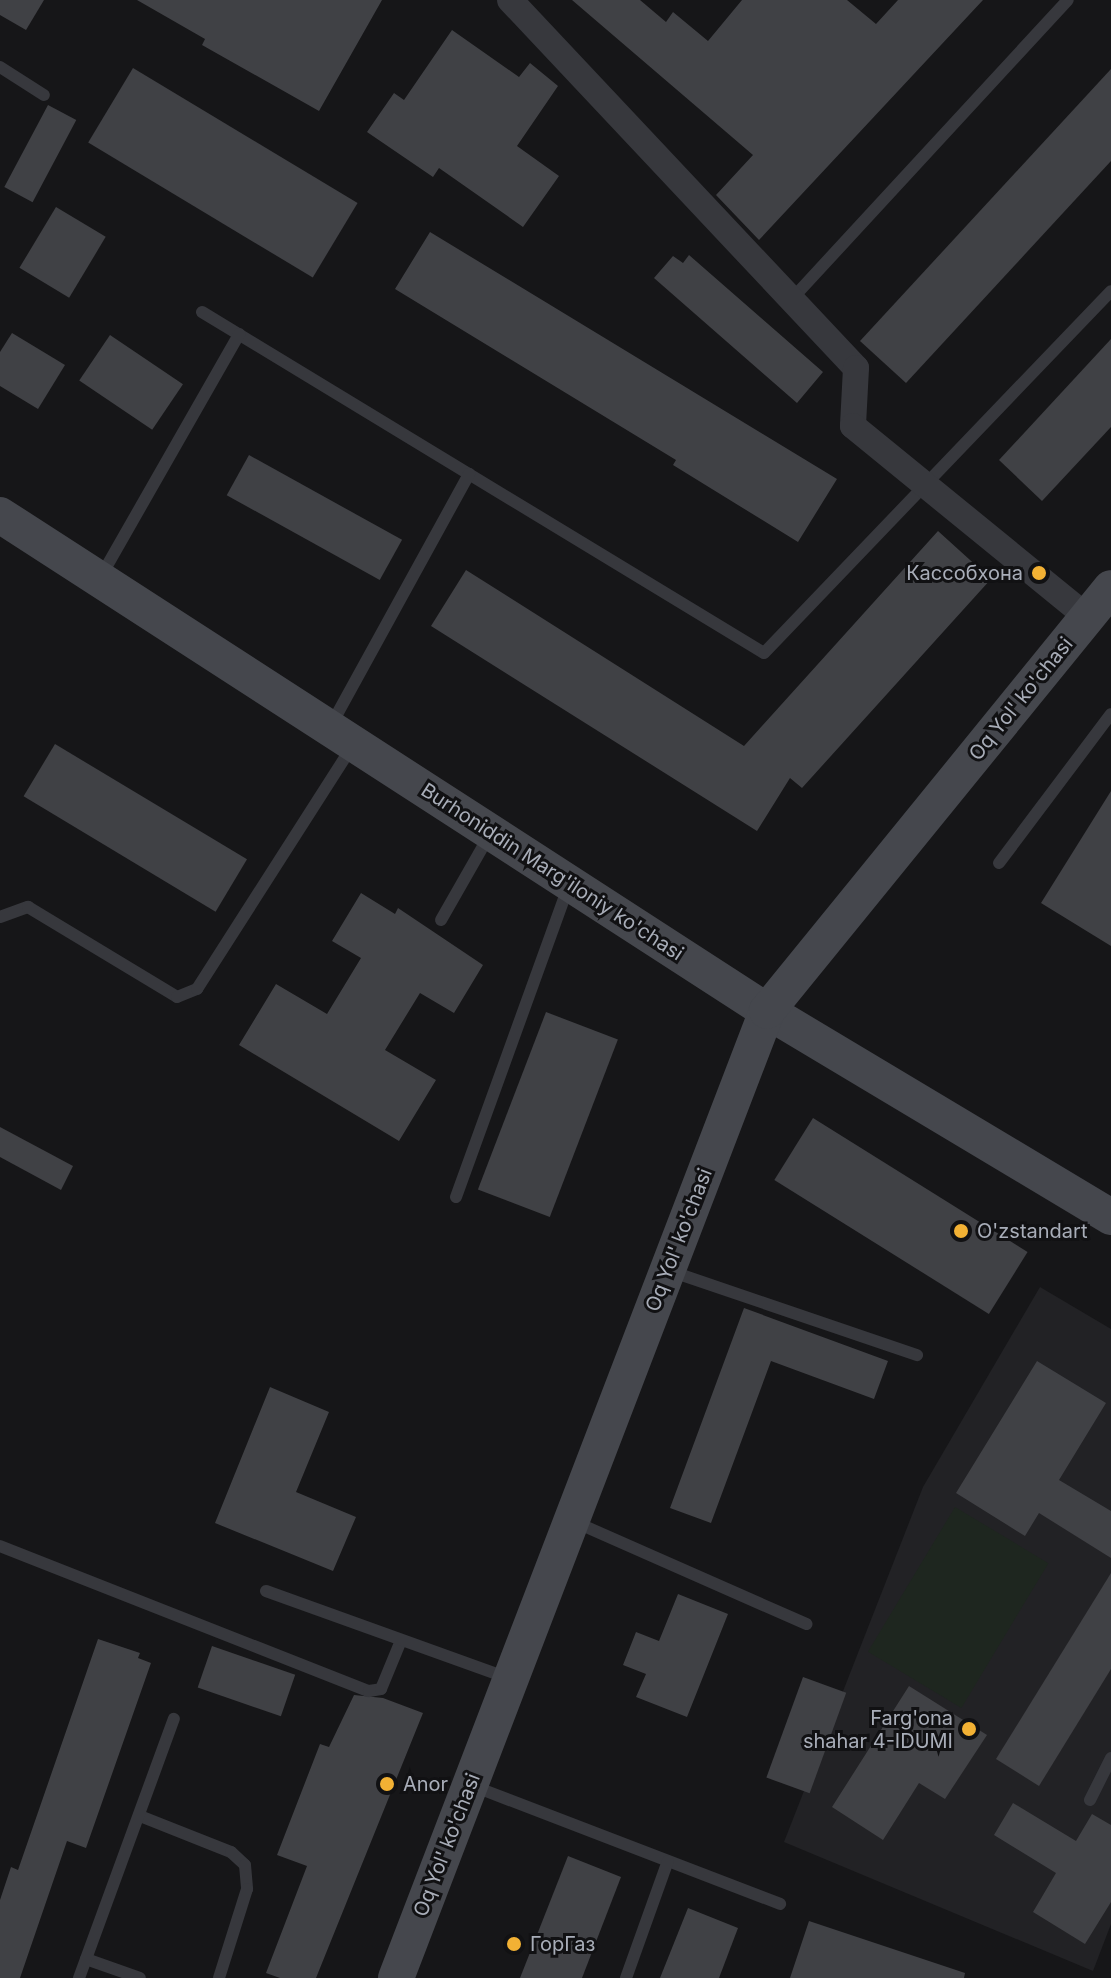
<!DOCTYPE html>
<meta charset="utf-8">
<style>
body{margin:0}
#map{position:relative;width:1111px;height:1978px;overflow:hidden;background:#161618;font-family:Inter,sans-serif}
div>[style]{position:absolute}
.built>*{inset:0;background:#222225}
.green>*{inset:0;background:#1e261f;transform-origin:0 0}
.building>*{inset:0;background:#404145;transform-origin:0 0}
.lane>*{height:12px;margin:-6px;padding:0 6px;transform-origin:6px;border-radius:6px;background:#37383d}
.street>*{height:26px;margin:-13px;padding:0 13px;transform-origin:13px;border-radius:13px;background:#37383d}
.secondary>*{height:36px;margin:-18px;padding:0 18px;transform-origin:18px;border-radius:18px;background:#45474d}
.dots>*{width:22px;height:22px;translate:-50% -50%;box-sizing:border-box;border:4px solid #111113;border-radius:50%}
span{translate:-50% -50%;white-space:nowrap;text-align:center;line-height:1.15;-webkit-text-stroke:6px #111113;paint-order:stroke}
.poi-label{font-size:20px;color:#a8adb8}
.right{translate:-100% -50%;text-align:right}
.left{translate:0 -50%;text-align:left}
.street-label{font-size:20px;color:#a8adb8}
</style>
<div id="map">
<div class="built">
<div style="clip-path:polygon(1040px 1287px,1111px 1329px,1111px 1924px,1093px 1971px,784px 1842px,923px 1487px)"></div>
</div>
<div class="green">
<div style="left:955px;top:1507px;width:109px;height:169px;rotate:31deg"></div>
</div>
<div class="building">
<div style="clip-path:polygon(0 0,44px 0,26px 30px,0 15px)"></div>
<div style="clip-path:polygon(137px 0,382px 0,319px 111px,202px 45px,205px 39px)"></div>
<div style="clip-path:polygon(572px 0,640px 0,666px 22px,673px 12px,708px 41px,742px 0,847px 0,876px 24px,898px 0,983px 0,759px 240px,716px 195px,753px 155px)"></div>
<div style="clip-path:polygon(452px 30px,519px 77px,530px 63px,558px 86px,517px 146px,559px 176px,523px 227px,439px 168px,433px 177px,367px 132px,394px 93px,404px 100px)"></div>
<div style="left:133px;top:68px;width:262px;height:87px;rotate:31deg"></div>
<div style="clip-path:polygon(1111px 69px,1111px 161px,906px 383px,860px 341px)"></div>
<div style="left:48px;top:105px;width:32px;height:93px;rotate:28deg"></div>
<div style="left:56px;top:207px;width:58px;height:71px;rotate:31deg"></div>
<div style="clip-path:polygon(430px 232px,837px 479px,798px 542px,673px 465px,676px 460px,395px 289px)"></div>
<div style="clip-path:polygon(689px 255px,823px 372px,797px 403px,654px 278px,673px 256px,683px 263px)"></div>
<div style="clip-path:polygon(12px 333px,65px 365px,38px 409px,0 386px,0 352px)"></div>
<div style="left:110px;top:335px;width:88px;height:55px;rotate:34deg"></div>
<div style="clip-path:polygon(1111px 339px,1111px 427px,1042px 501px,999px 460px)"></div>
<div style="left:249px;top:455px;width:175px;height:46px;rotate:29deg"></div>
<div style="clip-path:polygon(938px 531px,991px 579px,802px 788px,790px 778px,757px 831px,431px 626px,466px 570px,744px 746px)"></div>
<div style="left:55px;top:744px;width:224px;height:61px;rotate:31deg"></div>
<div style="clip-path:polygon(1111px 791px,1111px 946px,1041px 903px)"></div>
<div style="clip-path:polygon(361px 893px,395px 914px,398px 908px,483px 965px,454px 1013px,420px 993px,385px 1050px,436px 1080px,399px 1141px,239px 1045px,276px 984px,327px 1014px,361px 958px,332px 941px)"></div>
<div style="left:546px;top:1012px;width:77px;height:190px;rotate:21deg"></div>
<div style="left:813px;top:1118px;width:253px;height:73px;rotate:32deg"></div>
<div style="clip-path:polygon(0 1127px,73px 1166px,61px 1190px,0 1157px)"></div>
<div style="clip-path:polygon(744px 1308px,888px 1361px,874px 1399px,771px 1361px,711px 1523px,670px 1508px)"></div>
<div style="clip-path:polygon(1037px 1361px,1106px 1403px,1059px 1480px,1111px 1511px,1111px 1558px,1039px 1513px,1025px 1536px,956px 1493px)"></div>
<div style="clip-path:polygon(270px 1387px,329px 1412px,296px 1492px,356px 1517px,333px 1571px,215px 1523px)"></div>
<div style="clip-path:polygon(1111px 1573px,1111px 1669px,1039px 1786px,996px 1759px)"></div>
<div style="clip-path:polygon(678px 1594px,728px 1614px,687px 1717px,636px 1697px,646px 1674px,623px 1665px,636px 1632px,659px 1641px)"></div>
<div style="clip-path:polygon(98px 1639px,140px 1653px,138px 1658px,151px 1663px,86px 1848px,67px 1841px,20px 1978px,0 1978px,0 1900px,11px 1867px,18px 1870px)"></div>
<div style="left:212px;top:1646px;width:88px;height:44px;rotate:19deg"></div>
<div style="left:803px;top:1677px;width:46px;height:107px;rotate:20deg"></div>
<div style="clip-path:polygon(909px 1686px,987px 1735px,945px 1799px,919px 1783px,883px 1840px,832px 1807px)"></div>
<div style="clip-path:polygon(354px 1695px,383px 1698px,423px 1713px,316px 1978px,280px 1978px,266px 1973px,307px 1866px,277px 1855px,320px 1744px,329px 1747px)"></div>
<div style="clip-path:polygon(1013px 1803px,1076px 1841px,1092px 1814px,1111px 1825px,1111px 1902px,1085px 1944px,1033px 1912px,1056px 1873px,994px 1835px)"></div>
<div style="clip-path:polygon(568px 1856px,621px 1877px,582px 1978px,520px 1978px)"></div>
<div style="clip-path:polygon(688px 1908px,738px 1928px,719px 1978px,660px 1978px)"></div>
<div style="clip-path:polygon(809px 1921px,965px 1973px,964px 1978px,790px 1978px)"></div>
</div>
<div class="lane">
<div style="left:0;top:67px;width:52px;rotate:32.5deg"></div>
<div style="left:791px;top:300px;width:408px;rotate:-47.3deg"></div>
<div style="left:202px;top:312px;width:657px;rotate:31.25deg"></div>
<div style="left:764px;top:653px;width:501px;rotate:-46.21deg"></div>
<div style="left:100px;top:578px;width:281px;rotate:-60.3deg"></div>
<div style="left:330px;top:727px;width:289px;rotate:-61.2deg"></div>
<div style="left:999px;top:863px;width:186px;rotate:-53.1deg"></div>
<div style="left:0;top:917px;width:30px;rotate:-20deg"></div>
<div style="left:28px;top:907px;width:174px;rotate:31.1deg"></div>
<div style="left:177px;top:997px;width:22px;rotate:-22deg"></div>
<div style="left:197px;top:989px;width:290px;rotate:-57.4deg"></div>
<div style="left:441px;top:920px;width:97px;rotate:-60.3deg"></div>
<div style="left:456px;top:1197px;width:329px;rotate:-70.1deg"></div>
<div style="left:670px;top:1271px;width:261px;rotate:18.8deg"></div>
<div style="left:575px;top:1522px;width:253px;rotate:23.8deg"></div>
<div style="left:0;top:1546px;width:396px;rotate:21.5deg"></div>
<div style="left:369px;top:1691px;width:12px;rotate:-9deg"></div>
<div style="left:381px;top:1689px;width:50px;rotate:-67.6deg"></div>
<div style="left:266px;top:1591px;width:256px;rotate:19.8deg"></div>
<div style="left:473px;top:1786px;width:329px;rotate:21deg"></div>
<div style="left:1090px;top:1800px;width:47px;rotate:-63.4deg"></div>
<div style="left:140px;top:1816px;width:98px;rotate:21.6deg"></div>
<div style="left:231px;top:1852px;width:19px;rotate:43deg"></div>
<div style="left:245px;top:1865px;width:24px;rotate:85deg"></div>
<div style="left:247px;top:1889px;width:93px;rotate:107.5deg"></div>
<div style="left:86px;top:1959px;width:57px;rotate:19.4deg"></div>
<div style="left:79px;top:1978px;width:276px;rotate:-69.9deg"></div>
<div style="left:626px;top:1978px;width:124px;rotate:-70.3deg"></div>
</div>
<div class="street">
<div style="left:510px;top:0;width:505px;rotate:46.76deg"></div>
<div style="left:856px;top:368px;width:58px;rotate:93deg"></div>
<div style="left:853px;top:426px;width:302px;rotate:39.2deg"></div>
</div>
<div class="secondary">
<div style="left:0;top:515px;width:913px;rotate:32.89deg"></div>
<div style="left:767px;top:1011px;width:401px;rotate:30.9deg"></div>
<div style="left:396px;top:1978px;width:1036px;rotate:-69.01deg"></div>
<div style="left:767px;top:1011px;width:545px;rotate:-50.88deg"></div>
</div>
<div class="dots">
<div style="left:1039px;top:573px;background:#f2b134"></div>
<div style="left:961px;top:1231px;background:#f2b134"></div>
<div style="left:969px;top:1729px;background:#f2b134"></div>
<div style="left:387px;top:1784px;background:#f2b134"></div>
<div style="left:514px;top:1944px;background:#f2b134"></div>
</div>
<div class="poi-label">
<span class="right" style="left:1023px;top:573px">Кассобхона</span>
<span class="left" style="left:977px;top:1231px">O'zstandart</span>
<span class="right" style="left:953px;top:1730px">Farg'ona<br>shahar 4-IDUMI</span>
<span class="left" style="left:403px;top:1784px">Anor</span>
<span class="left" style="left:530px;top:1944px">ГорГаз</span>
</div>
<div class="street-label">
<span style="left:1021px;top:699px;rotate:-51deg">Oq Yol' ko'chasi</span>
<span style="left:552px;top:872px;rotate:33deg">Burhoniddin Marg'iloniy ko'chasi</span>
<span style="left:679px;top:1240px;rotate:-69deg">Oq Yol' ko'chasi</span>
<span style="left:447px;top:1845px;rotate:-69deg">Oq Yol' ko'chasi</span>
</div>
</div>
